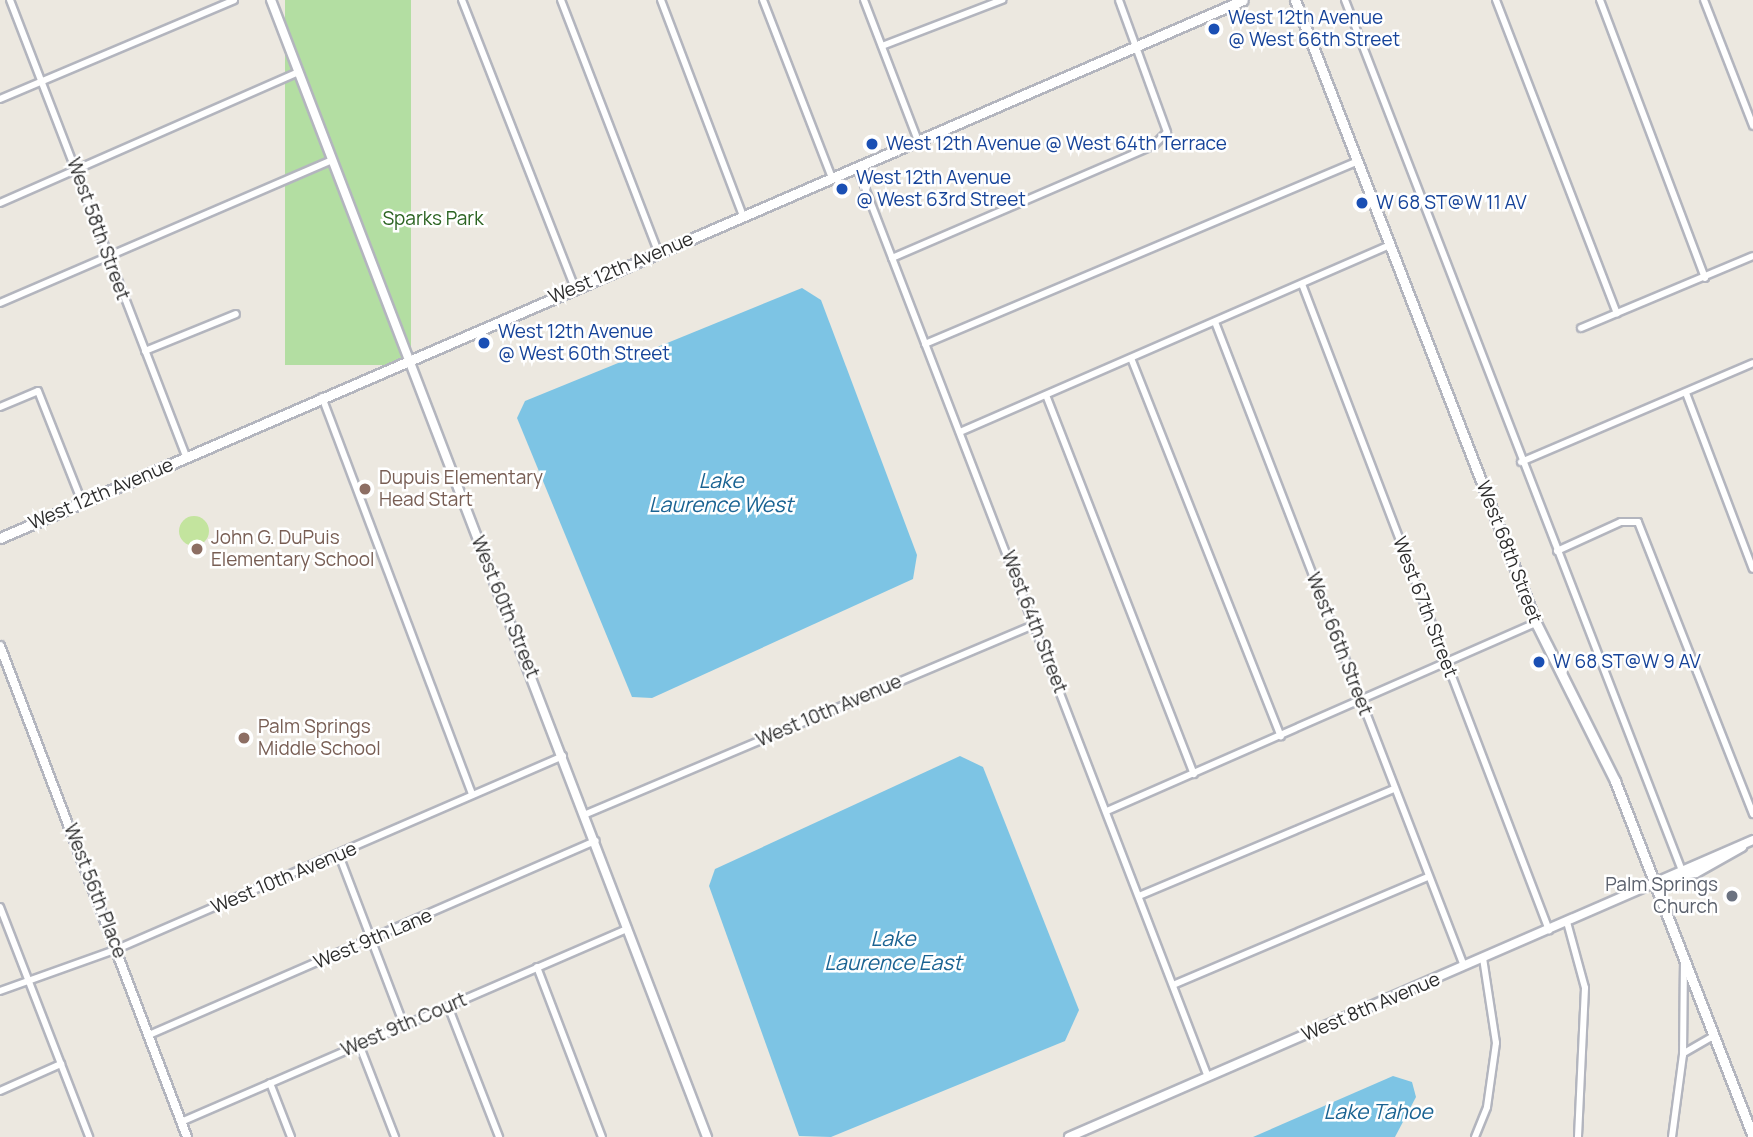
<!DOCTYPE html>
<style>
body{margin:0}
#map{position:relative;width:1753px;height:1137px;overflow:hidden;background:#ece8e0;font-family:Manrope,sans-serif}
div>[style]{position:absolute}
.green>*{inset:0;background:#b3dea2;transform-origin:0 0}
.pitch>*{inset:0;background:#c3e49e}
.round{border-radius:50%}
.water>*{inset:0;background:#7dc4e4}
.roads{filter:drop-shadow(2px 0 #b3b5be) drop-shadow(-2px 0 #b3b5be) drop-shadow(0 2px #b3b5be) drop-shadow(0 -2px #b3b5be)}
.minor>*{height:6px;margin:-3px;padding:0 3px;transform-origin:3px;border-radius:3px;background:#fff}
.tertiary>*{height:8px;margin:-4px;padding:0 4px;transform-origin:4px;border-radius:4px;background:#fff}
.secondary>*{height:9px;margin:-4.5px;padding:0 4.5px;transform-origin:4.5px;border-radius:4.5px;background:#fff}
.dots>*{width:19px;height:19px;translate:-50% -50%;box-sizing:border-box;border:4px solid #fff;border-radius:50%}
span{translate:-50% -50%;white-space:nowrap;text-align:center;line-height:1.15;-webkit-text-stroke:5px #fff;paint-order:stroke}
.transit-label{font-size:19px;color:#164399}
.left{translate:0 -50%;text-align:left}
.park-label{font-size:19px;color:#2c6422}
.street-label{font-size:19px;color:#2c2c2c}
.education-label{font-size:19px;color:#785e54}
.worship-label{font-size:19px;color:#5b616d}
.right{translate:-100% -50%;text-align:right}
.water-label{font-size:21px;color:#1a6392;font-style:italic}
</style>
<div id="map">
<div class="green">
<div style="left:285px;top:0;width:126px;height:365px"></div>
</div>
<div class="pitch">
<div class="round" style="left:179px;top:516px;width:30px;height:30px"></div>
</div>
<div class="water">
<div style="clip-path:polygon(802px 288px,821px 300px,917px 555px,913px 579px,652px 698px,632px 697px,517px 418px,525px 401px)"></div>
<div style="clip-path:polygon(960px 756px,983px 767px,1079px 1010px,1065px 1041px,831px 1137px,799px 1136px,709px 886px,715px 869px)"></div>
<div style="clip-path:polygon(1393px 1076px,1412px 1082px,1416px 1097px,1395px 1137px,1253px 1137px)"></div>
</div>
<div class="roads">
<div class="minor">
<div style="left:10px;top:0;width:490px;rotate:68.9deg"></div>
<div style="left:462px;top:0;width:309px;rotate:68.6deg"></div>
<div style="left:561px;top:0;width:269px;rotate:68.9deg"></div>
<div style="left:661px;top:0;width:231px;rotate:69.2deg"></div>
<div style="left:763px;top:0;width:191px;rotate:68.8deg"></div>
<div style="left:864px;top:0;width:151px;rotate:69deg"></div>
<div style="left:1345px;top:0;width:931px;rotate:68.84deg"></div>
<div style="left:1496px;top:0;width:336px;rotate:68.9deg"></div>
<div style="left:1600px;top:0;width:297px;rotate:69.3deg"></div>
<div style="left:1704px;top:0;width:135px;rotate:68.7deg"></div>
<div style="left:882px;top:46px;width:129px;rotate:-21deg"></div>
<div style="left:0;top:99px;width:254px;rotate:-22.9deg"></div>
<div style="left:857px;top:167px;width:975px;rotate:68.91deg"></div>
<div style="left:0;top:203px;width:326px;rotate:-23.7deg"></div>
<div style="left:892px;top:258px;width:285px;rotate:-23.3deg"></div>
<div style="left:1154px;top:145px;width:18px;rotate:-45deg"></div>
<div style="left:1167px;top:132px;width:140px;rotate:-110deg"></div>
<div style="left:1302px;top:284px;width:692px;rotate:69.08deg"></div>
<div style="left:0;top:303px;width:361px;rotate:-23.3deg"></div>
<div style="left:1215px;top:322px;width:690px;rotate:68.86deg"></div>
<div style="left:1581px;top:328px;width:186px;rotate:-22.7deg"></div>
<div style="left:925px;top:344px;width:470px;rotate:-22.9deg"></div>
<div style="left:145px;top:351px;width:98px;rotate:-22.1deg"></div>
<div style="left:1131px;top:358px;width:407px;rotate:68.4deg"></div>
<div style="left:1686px;top:393px;width:188px;rotate:69.2deg"></div>
<div style="left:1046px;top:395px;width:407px;rotate:68.7deg"></div>
<div style="left:322px;top:397px;width:425px;rotate:69.3deg"></div>
<div style="left:0;top:407px;width:41px;rotate:-22.8deg"></div>
<div style="left:38px;top:391px;width:119px;rotate:68.4deg"></div>
<div style="left:960px;top:432px;width:470px;rotate:-23.5deg"></div>
<div style="left:1521px;top:462px;width:252px;rotate:-23.1deg"></div>
<div style="left:1557px;top:551px;width:70px;rotate:-24.4deg"></div>
<div style="left:1621px;top:522px;width:17px"></div>
<div style="left:1638px;top:522px;width:314px;rotate:68.5deg"></div>
<div style="left:1107px;top:811px;width:468px;rotate:-23.7deg"></div>
<div style="left:586px;top:814px;width:488px;rotate:-22.9deg"></div>
<div style="left:339px;top:855px;width:182px;rotate:69.1deg"></div>
<div style="left:1139px;top:896px;width:277px;rotate:-22.8deg"></div>
<div style="left:0;top:907px;width:247px;rotate:68.8deg"></div>
<div style="left:1567px;top:922px;width:68px;rotate:74.7deg"></div>
<div style="left:1585px;top:988px;width:149px;rotate:92.7deg"></div>
<div style="left:537px;top:967px;width:182px;rotate:69.1deg"></div>
<div style="left:1173px;top:985px;width:276px;rotate:-23deg"></div>
<div style="left:0;top:991px;width:124px;rotate:-19.7deg"></div>
<div style="left:117px;top:949px;width:486px;rotate:-23.4deg"></div>
<div style="left:448px;top:1006px;width:141px;rotate:68.7deg"></div>
<div style="left:149px;top:1035px;width:487px;rotate:-23.5deg"></div>
<div style="left:359px;top:1044px;width:100px;rotate:68.8deg"></div>
<div style="left:1684px;top:1053px;width:34px;rotate:-30deg"></div>
<div style="left:270px;top:1083px;width:58px;rotate:68.7deg"></div>
<div style="left:0;top:1091px;width:67px;rotate:-23.9deg"></div>
<div style="left:181px;top:1122px;width:487px;rotate:-23.4deg"></div>
<div style="left:1475px;top:1137px;width:32px;rotate:-68deg"></div>
<div style="left:1487px;top:1107px;width:65px;rotate:-82deg"></div>
<div style="left:1496px;top:1043px;width:86px;rotate:-98.7deg"></div>
<div style="left:1672px;top:1137px;width:83px;rotate:-82.4deg"></div>
<div style="left:1683px;top:1055px;width:94px;rotate:-89.4deg"></div>
</div>
<div class="tertiary">
<div style="left:271px;top:0;width:1218px;rotate:69.02deg"></div>
<div style="left:0;top:646px;width:525px;rotate:69.15deg"></div>
<div style="left:1672px;top:876px;width:24px;rotate:-7deg"></div>
<div style="left:1696px;top:873px;width:53px;rotate:-29.5deg"></div>
<div style="left:1069px;top:1137px;width:746px;rotate:-23.47deg"></div>
</div>
<div class="secondary">
<div style="left:1295px;top:0;width:668px;rotate:68.85deg"></div>
<div style="left:1536px;top:623px;width:177px;rotate:63.4deg"></div>
<div style="left:1615px;top:781px;width:381px;rotate:68.8deg"></div>
<div style="left:0;top:538px;width:1354px;rotate:-23.4deg"></div>
</div>
</div>
<div class="dots">
<div style="left:1214px;top:29px;background:#1a4fb4"></div>
<div style="left:872px;top:144px;background:#1a4fb4"></div>
<div style="left:842px;top:189px;background:#1a4fb4"></div>
<div style="left:1362px;top:203px;background:#1a4fb4"></div>
<div style="left:484px;top:343px;background:#1a4fb4"></div>
<div style="left:365px;top:489px;background:#8d6e63"></div>
<div style="left:197px;top:549px;background:#8d6e63"></div>
<div style="left:1539px;top:662px;background:#1a4fb4"></div>
<div style="left:244px;top:738px;background:#8d6e63"></div>
<div style="left:1732px;top:896px;background:#6b7280"></div>
</div>
<div class="transit-label">
<span class="left" style="left:1228px;top:29px">West 12th Avenue<br>@ West 66th Street</span>
<span class="left" style="left:886px;top:144px">West 12th Avenue @ West 64th Terrace</span>
<span class="left" style="left:856px;top:189px">West 12th Avenue<br>@ West 63rd Street</span>
<span class="left" style="left:1376px;top:203px">W 68 ST@W 11 AV</span>
<span class="left" style="left:498px;top:343px">West 12th Avenue<br>@ West 60th Street</span>
<span class="left" style="left:1553px;top:662px">W 68 ST@W 9 AV</span>
</div>
<div class="park-label">
<span style="left:433px;top:219px">Sparks Park</span>
</div>
<div class="street-label">
<span style="left:98px;top:229px;rotate:70deg">West 58th Street</span>
<span style="left:621px;top:268px;rotate:-23deg">West 12th Avenue</span>
<span style="left:101px;top:494px;rotate:-23deg">West 12th Avenue</span>
<span style="left:1509px;top:552px;rotate:69deg">West 68th Street</span>
<span style="left:505px;top:607px;rotate:68deg">West 60th Street</span>
<span style="left:1425px;top:607px;rotate:69deg">West 67th Street</span>
<span style="left:1034px;top:622px;rotate:69deg">West 64th Street</span>
<span style="left:1339px;top:644px;rotate:69deg">West 66th Street</span>
<span style="left:829px;top:711px;rotate:-23deg">West 10th Avenue</span>
<span style="left:284px;top:878px;rotate:-23deg">West 10th Avenue</span>
<span style="left:95px;top:891px;rotate:69deg">West 56th Place</span>
<span style="left:373px;top:939px;rotate:-23deg">West 9th Lane</span>
<span style="left:1371px;top:1007px;rotate:-23deg">West 8th Avenue</span>
<span style="left:404px;top:1025px;rotate:-23deg">West 9th Court</span>
</div>
<div class="education-label">
<span class="left" style="left:379px;top:489px">Dupuis Elementary<br>Head Start</span>
<span class="left" style="left:211px;top:549px">John G. DuPuis<br>Elementary School</span>
<span class="left" style="left:258px;top:738px">Palm Springs<br>Middle School</span>
</div>
<div class="worship-label">
<span class="right" style="left:1718px;top:896px">Palm Springs<br>Church</span>
</div>
<div class="water-label">
<span style="left:721px;top:492px">Lake<br>Laurence West</span>
<span style="left:893px;top:950px">Lake<br>Laurence East</span>
<span style="left:1378px;top:1111px">Lake Tahoe</span>
</div>
</div>
